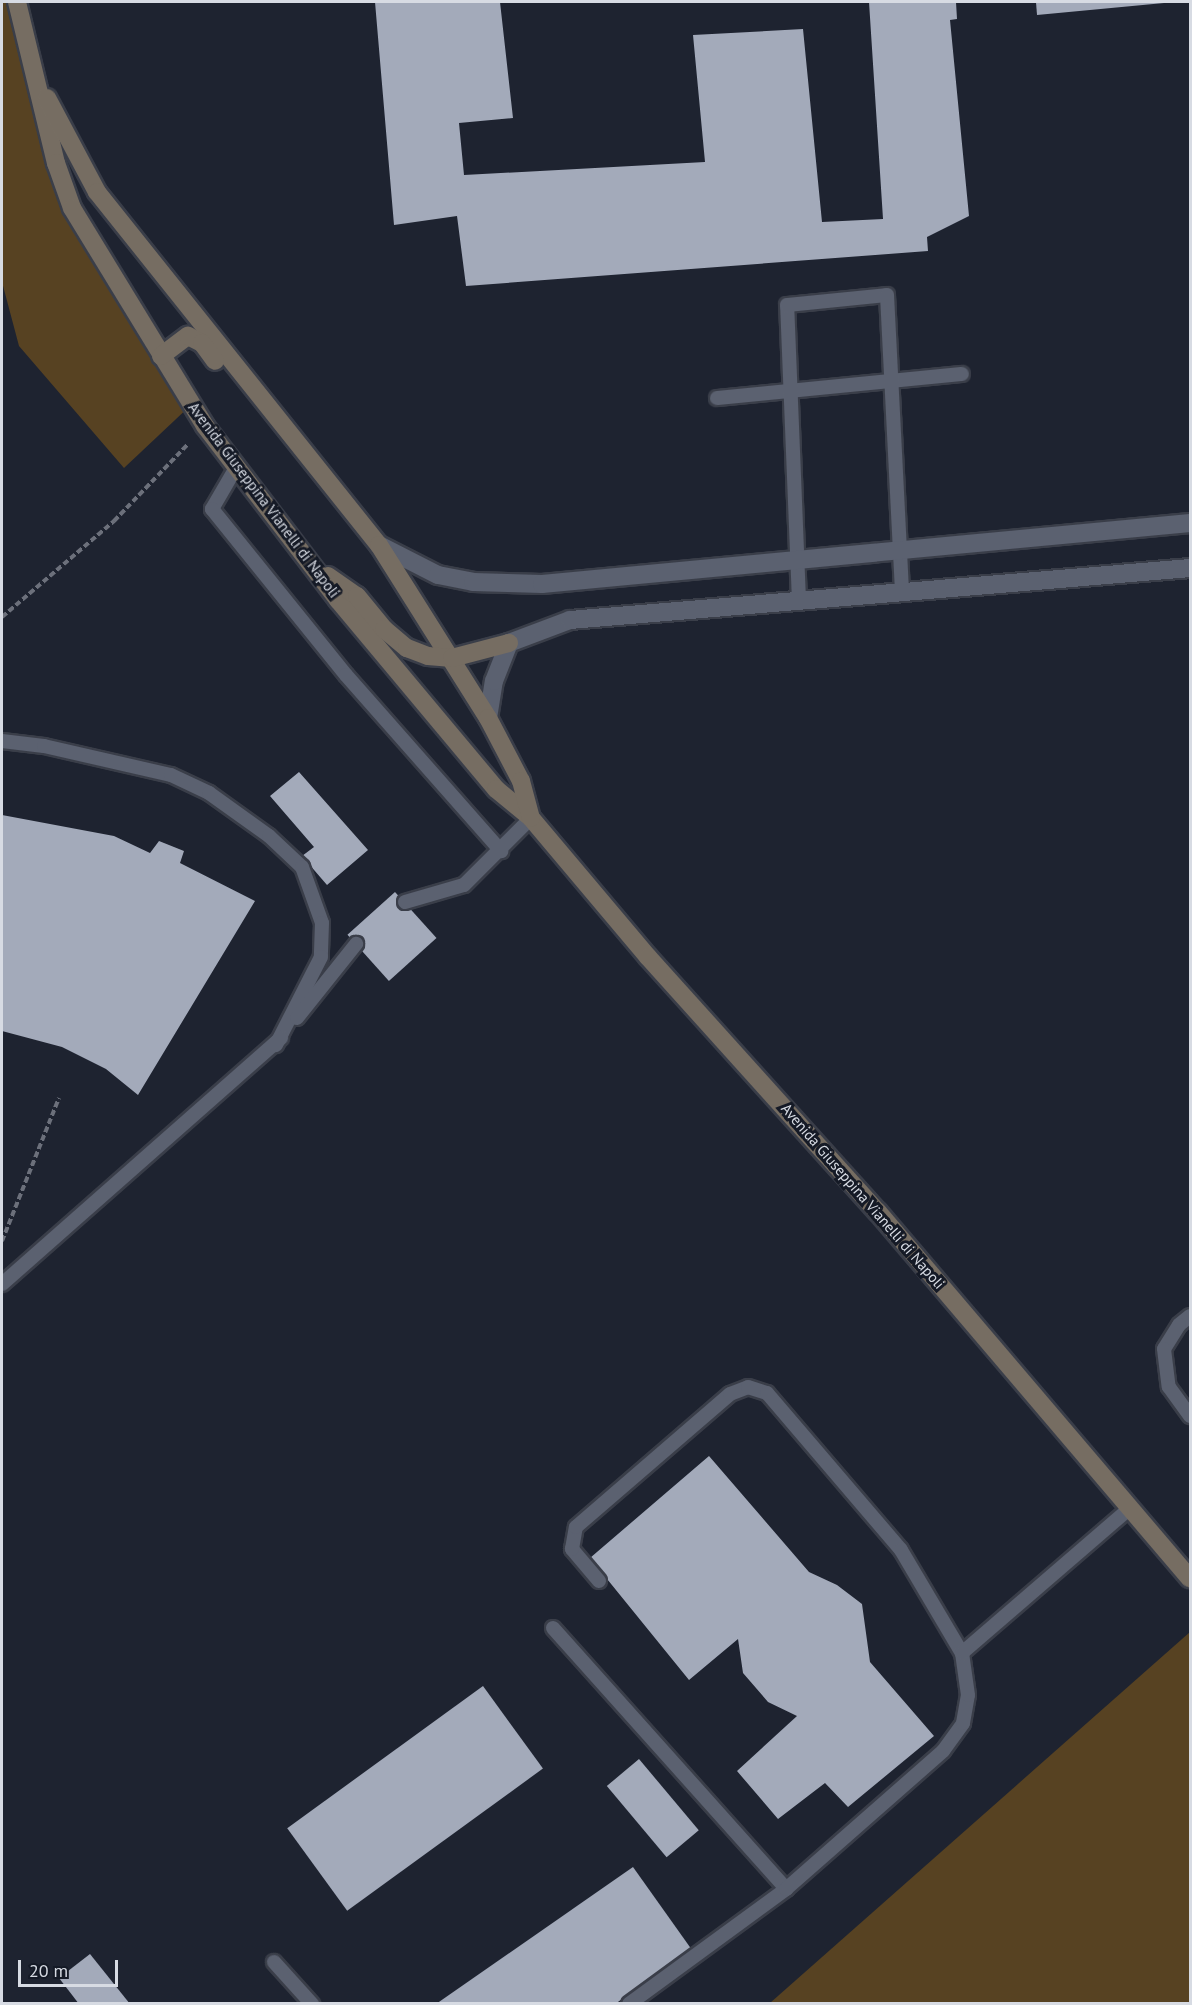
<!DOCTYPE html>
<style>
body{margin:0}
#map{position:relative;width:1192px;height:2005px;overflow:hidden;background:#1e2330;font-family:"PT Sans",sans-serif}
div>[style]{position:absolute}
.green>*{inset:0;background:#574222}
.building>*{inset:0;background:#a3aaba;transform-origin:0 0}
.path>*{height:4px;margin-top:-2px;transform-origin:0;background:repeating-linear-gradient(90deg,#6c707b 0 6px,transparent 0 9px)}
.roads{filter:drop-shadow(2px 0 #3a3e49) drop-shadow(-2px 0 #3a3e49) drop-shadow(0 2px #3a3e49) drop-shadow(0 -2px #3a3e49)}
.service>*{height:14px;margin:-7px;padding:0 7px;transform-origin:7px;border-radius:7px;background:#5b6170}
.minor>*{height:18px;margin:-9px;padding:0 9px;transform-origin:9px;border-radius:9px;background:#5b6170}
.secondary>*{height:18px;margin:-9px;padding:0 9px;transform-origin:9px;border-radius:9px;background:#766d62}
span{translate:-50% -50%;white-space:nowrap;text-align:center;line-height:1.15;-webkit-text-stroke:6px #151a26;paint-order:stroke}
.street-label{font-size:15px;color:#d7dbe3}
.frame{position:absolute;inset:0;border:3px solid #d7dbe3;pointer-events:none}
.scale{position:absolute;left:18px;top:1960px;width:100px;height:27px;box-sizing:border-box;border:3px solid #d7dbe3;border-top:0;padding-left:8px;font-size:18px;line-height:21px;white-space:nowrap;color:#d7dbe3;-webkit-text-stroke:4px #151a26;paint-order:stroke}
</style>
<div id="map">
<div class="green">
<div style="clip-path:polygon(2px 2px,19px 2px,72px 208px,192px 404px,124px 468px,19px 346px,2px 282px)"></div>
<div style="clip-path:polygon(1190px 1632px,1190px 2003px,770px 2003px)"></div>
</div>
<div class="building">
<div style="clip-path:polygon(375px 2px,500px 2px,513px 118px,459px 123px,464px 175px,705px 162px,693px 35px,803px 29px,822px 222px,883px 219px,869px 2px,956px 2px,957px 19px,950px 20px,969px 216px,927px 237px,928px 251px,466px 286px,457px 216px,394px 225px)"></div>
<div style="clip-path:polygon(1036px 2px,1164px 2px,1164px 3px,1037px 15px)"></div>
<div style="clip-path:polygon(299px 772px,368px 850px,327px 885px,302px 856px,314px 847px,270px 796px)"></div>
<div style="clip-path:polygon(2px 815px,114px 836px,150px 853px,159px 841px,184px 851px,180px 863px,255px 901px,138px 1095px,106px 1069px,62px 1047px,2px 1031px)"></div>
<div style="left:395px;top:892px;width:62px;height:64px;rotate:48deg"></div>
<div style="clip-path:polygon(709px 1456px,809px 1572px,837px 1585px,862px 1604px,870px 1662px,934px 1736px,848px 1807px,825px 1783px,778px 1819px,737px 1771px,797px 1716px,768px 1702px,743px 1673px,738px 1639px,689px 1680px,590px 1558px)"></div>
<div style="left:483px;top:1686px;width:102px;height:242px;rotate:54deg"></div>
<div style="left:639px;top:1759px;width:93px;height:42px;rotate:50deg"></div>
<div style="clip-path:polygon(633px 1867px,692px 1950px,615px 2004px,436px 2004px)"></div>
<div style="clip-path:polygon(90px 1954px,130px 2004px,79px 2004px,59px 1978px)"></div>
</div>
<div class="path">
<div style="left:2px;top:617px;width:148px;rotate:-40.6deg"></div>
<div style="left:114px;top:521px;width:107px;rotate:-46.1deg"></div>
<div style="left:2px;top:1241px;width:154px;rotate:-68.3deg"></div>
</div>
<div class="roads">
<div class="service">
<div style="left:717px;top:398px;width:246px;rotate:-5.6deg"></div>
<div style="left:237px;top:466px;width:50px;rotate:120.2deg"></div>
<div style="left:212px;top:509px;width:213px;rotate:51.1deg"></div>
<div style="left:346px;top:675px;width:235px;rotate:48.6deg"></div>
<div style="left:799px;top:601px;width:296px;rotate:-92.3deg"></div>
<div style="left:787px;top:305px;width:100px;rotate:-5.7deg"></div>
<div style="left:887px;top:295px;width:299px;rotate:87.1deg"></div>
<div style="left:2px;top:741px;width:42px;rotate:6.8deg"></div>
<div style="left:44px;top:746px;width:130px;rotate:12.9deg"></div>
<div style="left:171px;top:775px;width:42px;rotate:25.3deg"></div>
<div style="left:209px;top:793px;width:74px;rotate:35.6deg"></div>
<div style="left:269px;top:836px;width:45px;rotate:43.2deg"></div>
<div style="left:302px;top:867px;width:59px;rotate:70.3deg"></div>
<div style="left:322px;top:923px;width:34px;rotate:92deg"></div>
<div style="left:321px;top:957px;width:99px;rotate:117.1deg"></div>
<div style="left:405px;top:902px;width:61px;rotate:-16.1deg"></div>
<div style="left:464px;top:885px;width:95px;rotate:-45deg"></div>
<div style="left:297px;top:1018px;width:95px;rotate:-51.4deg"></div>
<div style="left:2px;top:1284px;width:372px;rotate:-41.4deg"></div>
<div style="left:1190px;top:1316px;width:14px;rotate:141deg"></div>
<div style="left:1179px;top:1325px;width:28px;rotate:122deg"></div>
<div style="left:1164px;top:1349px;width:38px;rotate:83deg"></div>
<div style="left:1169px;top:1387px;width:36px;rotate:54deg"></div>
<div style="left:599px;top:1581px;width:42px;rotate:-130.2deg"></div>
<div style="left:572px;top:1549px;width:22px;rotate:-80deg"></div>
<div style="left:576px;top:1527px;width:203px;rotate:-40.8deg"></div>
<div style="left:730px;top:1394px;width:19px;rotate:-21deg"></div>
<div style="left:748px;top:1387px;width:20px;rotate:18deg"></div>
<div style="left:767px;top:1393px;width:206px;rotate:49.5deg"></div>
<div style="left:901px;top:1550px;width:120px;rotate:59.4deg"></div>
<div style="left:553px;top:1628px;width:350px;rotate:48.2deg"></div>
<div style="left:274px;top:1962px;width:57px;rotate:47.9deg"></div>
<div style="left:629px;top:2004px;width:195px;rotate:-36.2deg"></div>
<div style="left:786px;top:1889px;width:209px;rotate:-41.3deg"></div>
<div style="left:943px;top:1751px;width:34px;rotate:-54deg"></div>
<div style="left:963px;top:1723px;width:28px;rotate:-80deg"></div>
<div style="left:968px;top:1695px;width:42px;rotate:-98.1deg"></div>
<div style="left:962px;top:1653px;width:223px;rotate:-40.8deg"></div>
</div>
<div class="minor">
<div style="left:379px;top:545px;width:66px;rotate:27deg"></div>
<div style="left:438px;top:575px;width:36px;rotate:11deg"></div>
<div style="left:473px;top:582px;width:69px;rotate:1.7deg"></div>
<div style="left:542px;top:584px;width:651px;rotate:-5.38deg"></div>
<div style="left:488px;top:718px;width:37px;rotate:-81deg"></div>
<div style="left:494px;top:681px;width:41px;rotate:-68.5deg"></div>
<div style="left:509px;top:643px;width:65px;rotate:-20.7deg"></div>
<div style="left:570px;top:620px;width:622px;rotate:-4.79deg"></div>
</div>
<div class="secondary">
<div style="left:17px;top:2px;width:166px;rotate:76.4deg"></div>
<div style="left:56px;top:163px;width:48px;rotate:70.4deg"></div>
<div style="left:72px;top:208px;width:255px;rotate:58.6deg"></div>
<div style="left:205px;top:426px;width:219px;rotate:52.6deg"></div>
<div style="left:338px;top:600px;width:246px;rotate:50.1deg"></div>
<div style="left:496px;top:789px;width:45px;rotate:39.6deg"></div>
<div style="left:531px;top:818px;width:182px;rotate:49.9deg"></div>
<div style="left:648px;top:957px;width:343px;rotate:48deg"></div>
<div style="left:878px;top:1212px;width:481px;rotate:49.6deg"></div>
<div style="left:47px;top:98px;width:106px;rotate:62deg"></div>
<div style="left:97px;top:192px;width:452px;rotate:51.4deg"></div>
<div style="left:379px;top:545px;width:204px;rotate:57.8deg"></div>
<div style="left:488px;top:718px;width:71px;rotate:62.4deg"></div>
<div style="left:521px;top:781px;width:38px;rotate:75deg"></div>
<div style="left:161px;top:356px;width:34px;rotate:-37deg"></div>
<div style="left:188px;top:336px;width:16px;rotate:27deg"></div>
<div style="left:202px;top:343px;width:22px;rotate:54deg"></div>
<div style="left:328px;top:576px;width:35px;rotate:35deg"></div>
<div style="left:357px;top:596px;width:43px;rotate:50.7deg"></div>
<div style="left:384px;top:629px;width:30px;rotate:40deg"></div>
<div style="left:407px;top:648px;width:22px;rotate:21deg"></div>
<div style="left:428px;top:656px;width:24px;rotate:5deg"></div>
<div style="left:452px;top:658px;width:59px;rotate:-14.7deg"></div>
</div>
</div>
<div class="street-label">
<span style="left:264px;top:500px;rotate:53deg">Avenida Giuseppina Vianelli di Napoli</span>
<span style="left:863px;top:1196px;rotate:49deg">Avenida Giuseppina Vianelli di Napoli</span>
</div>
<div class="frame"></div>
<div class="scale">20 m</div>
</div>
